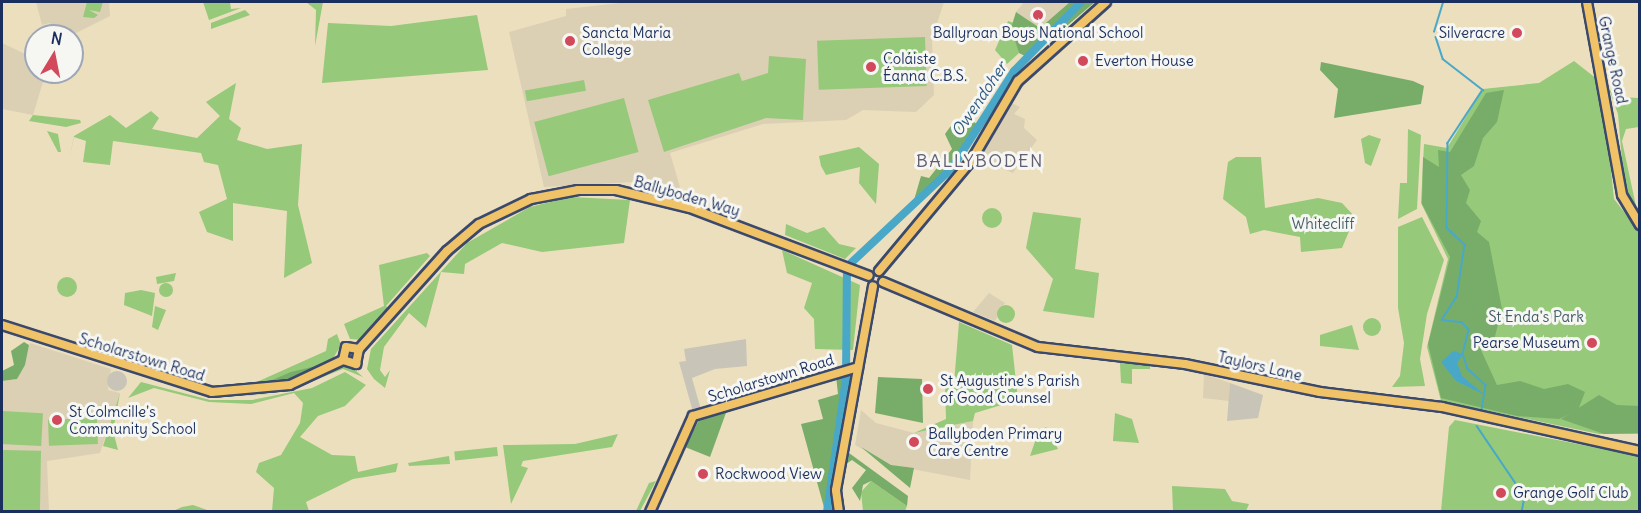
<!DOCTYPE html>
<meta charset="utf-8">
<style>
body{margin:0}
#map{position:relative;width:1641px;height:513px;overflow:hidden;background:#ecdfbe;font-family:Delius,sans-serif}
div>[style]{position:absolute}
.built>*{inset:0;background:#dbd0b4}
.industrial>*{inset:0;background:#c8c4b8}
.round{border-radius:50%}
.green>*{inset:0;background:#96c979;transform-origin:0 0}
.forest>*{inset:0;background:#78ad69}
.water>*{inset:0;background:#49a8c8}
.stream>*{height:1.5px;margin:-0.75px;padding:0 0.75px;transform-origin:0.75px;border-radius:0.75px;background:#49a8c8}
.river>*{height:8px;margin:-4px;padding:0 4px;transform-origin:4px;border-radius:4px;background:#49a8c8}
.roads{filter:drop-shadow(2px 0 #3a496c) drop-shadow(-2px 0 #3a496c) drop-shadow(0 2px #3a496c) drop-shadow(0 -2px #3a496c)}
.major>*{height:8px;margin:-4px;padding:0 4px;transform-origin:4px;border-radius:4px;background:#f0c369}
.dots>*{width:16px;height:16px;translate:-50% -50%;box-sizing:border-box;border:3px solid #f6f6f2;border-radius:50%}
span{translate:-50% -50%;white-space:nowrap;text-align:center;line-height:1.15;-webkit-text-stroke:6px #f6f6f2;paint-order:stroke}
.poi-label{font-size:15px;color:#1b2f5e}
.left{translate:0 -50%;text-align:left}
.right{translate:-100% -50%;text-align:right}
.street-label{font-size:15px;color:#1b2f5e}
.park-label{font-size:15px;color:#405d66}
.water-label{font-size:16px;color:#2b5983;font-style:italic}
.quarter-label{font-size:18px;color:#615d72;letter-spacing:1.5px}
.frame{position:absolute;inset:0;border:3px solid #1b2f5e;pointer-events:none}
.north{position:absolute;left:24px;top:24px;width:60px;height:60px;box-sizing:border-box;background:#f6f6f2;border:2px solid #9ea6b7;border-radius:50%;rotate:10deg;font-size:16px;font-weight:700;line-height:24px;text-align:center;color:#1b2f5e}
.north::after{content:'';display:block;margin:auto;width:21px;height:27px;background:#d1495b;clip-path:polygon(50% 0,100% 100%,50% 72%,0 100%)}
</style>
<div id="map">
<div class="built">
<div style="clip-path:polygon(36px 2px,109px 2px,110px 16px,70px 36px,55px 36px,50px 23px,42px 25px)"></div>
<div style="clip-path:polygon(629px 2px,944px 2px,932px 39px,934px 95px,916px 112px,863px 110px,846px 120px,763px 124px,670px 153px,682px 194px,633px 182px,544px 187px,509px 32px,566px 16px,566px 9px)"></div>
<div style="clip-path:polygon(1024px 2px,1070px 2px,1040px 28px,1016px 12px)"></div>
<div style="clip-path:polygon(2px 43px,36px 59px,36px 72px,46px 72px,33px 115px,2px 109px)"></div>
<div style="clip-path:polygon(1009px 102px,1020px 107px,1014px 114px,1025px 119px,1024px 128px,1037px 140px,1013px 173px,978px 159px)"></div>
<div style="clip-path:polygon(989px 293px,1005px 303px,995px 321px,973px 312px)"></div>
<div style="clip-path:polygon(30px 343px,111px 369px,108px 390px,120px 393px,100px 453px,47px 461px,49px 511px,2px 511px,2px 381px,17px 379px)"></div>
<div style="clip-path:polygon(1204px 374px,1230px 383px,1229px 401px,1203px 398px)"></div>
<div style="clip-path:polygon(861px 410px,876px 423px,914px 433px,973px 421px,970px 480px,891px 465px,855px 445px)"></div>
</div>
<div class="industrial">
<div style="clip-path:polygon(746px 339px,747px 366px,715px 369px,692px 378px,701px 410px,693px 412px,679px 362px,686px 361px,684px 349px)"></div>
<div class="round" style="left:107px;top:371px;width:20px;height:20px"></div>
<div style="clip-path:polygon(1230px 383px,1263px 395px,1258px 418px,1227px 421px)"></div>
</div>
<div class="green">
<div style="clip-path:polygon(87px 2px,103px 2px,100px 12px,89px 10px,98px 15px,94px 18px,83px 17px)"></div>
<div style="clip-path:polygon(203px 2px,230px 2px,231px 9px,241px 8px,209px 20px)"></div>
<div style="clip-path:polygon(306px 2px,323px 2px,315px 46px,316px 10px)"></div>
<div style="clip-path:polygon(245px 10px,250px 15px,211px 29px,211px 23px)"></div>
<div style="clip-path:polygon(477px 15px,488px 70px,322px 83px,328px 23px,391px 26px)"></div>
<div style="clip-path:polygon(1008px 21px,1014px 23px,1019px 53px,1007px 64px,995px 50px)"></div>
<div style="left:925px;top:37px;width:49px;height:108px;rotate:88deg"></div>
<div style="clip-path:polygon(769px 56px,806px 59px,803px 120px,766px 118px,664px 152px,648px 100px,739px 73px,742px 81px,768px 73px)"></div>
<div style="clip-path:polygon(1574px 61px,1602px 83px,1614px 199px,1639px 231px,1639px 434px,1599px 434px,1441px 401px,1427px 347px,1448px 259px,1421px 203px,1424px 144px,1447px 148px,1483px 89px,1539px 83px)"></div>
<div style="left:584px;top:80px;width:11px;height:60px;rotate:80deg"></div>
<div style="clip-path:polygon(236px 83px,229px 119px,241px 128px,237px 140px,267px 149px,302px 144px,298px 205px,312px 263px,284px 278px,287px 211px,233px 203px,233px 241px,207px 232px,199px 212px,227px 199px,218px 165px,204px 162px,201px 153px,113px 141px,110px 165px,83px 162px,86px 141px,74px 137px,69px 161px,74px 136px,110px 115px,126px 128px,151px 111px,159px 118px,152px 129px,197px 138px,220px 116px,206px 102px)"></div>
<div style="clip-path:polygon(1609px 89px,1617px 97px,1639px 98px,1639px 127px,1626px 129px,1622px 141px,1639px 220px,1625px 195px,1618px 114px)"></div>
<div style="left:624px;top:98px;width:56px;height:93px;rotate:75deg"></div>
<div style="clip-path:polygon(33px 115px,80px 120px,81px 123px,66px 127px,29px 121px)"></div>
<div style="clip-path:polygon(1408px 129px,1421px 135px,1417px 209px,1398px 219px,1400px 183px,1407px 183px)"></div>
<div style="clip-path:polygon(47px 131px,58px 134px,61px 152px,58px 152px)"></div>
<div style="clip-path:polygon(1369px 135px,1381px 139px,1371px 166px,1365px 163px,1361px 139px)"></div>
<div style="clip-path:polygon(859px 147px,879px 164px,876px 204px,859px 183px,860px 167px,826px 175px,821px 166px,819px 156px)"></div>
<div style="clip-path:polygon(1236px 157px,1261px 157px,1265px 208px,1318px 198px,1342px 203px,1355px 217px,1342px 248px,1301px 252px,1300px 237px,1264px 230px,1250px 234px,1246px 217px,1223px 199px,1228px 162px)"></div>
<div style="clip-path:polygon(571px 197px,630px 200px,624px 243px,542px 252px,502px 243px,465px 264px,464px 274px,441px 272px,426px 328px,409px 313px,384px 347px,380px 370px,385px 377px,390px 370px,385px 388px,374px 379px,367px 369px,371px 349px,467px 243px,530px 207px)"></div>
<div class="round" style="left:982px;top:208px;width:20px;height:20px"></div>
<div style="clip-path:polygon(1033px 212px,1081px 218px,1075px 269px,1099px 273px,1094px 318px,1043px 311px,1053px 279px,1026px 248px)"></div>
<div style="clip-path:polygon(1422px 217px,1444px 260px,1427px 314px,1420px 359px,1425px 386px,1392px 387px,1400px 376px,1404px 343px,1398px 308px,1398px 227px)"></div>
<div style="clip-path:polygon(786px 224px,807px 233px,824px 227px,839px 244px,856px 248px,845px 259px,785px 235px)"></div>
<div style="clip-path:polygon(782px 250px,860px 285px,853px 350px,815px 349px,814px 319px,804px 308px,812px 283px,787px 273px)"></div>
<div style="clip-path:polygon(427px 253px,430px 256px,386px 306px,391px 311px,363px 340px,350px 339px,344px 324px,384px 306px,379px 265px)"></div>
<div style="clip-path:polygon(176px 273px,174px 281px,157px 284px,156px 277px)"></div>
<div class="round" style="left:57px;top:277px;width:20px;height:20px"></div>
<div class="round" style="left:159px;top:283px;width:14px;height:14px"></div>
<div style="clip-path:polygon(141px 290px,155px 293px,152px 316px,124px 305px,125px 293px)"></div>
<div class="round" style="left:997px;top:305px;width:18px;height:18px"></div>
<div style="clip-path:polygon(155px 306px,166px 310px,158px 330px,152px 327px)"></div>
<div class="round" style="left:1363px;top:318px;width:18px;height:18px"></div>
<div style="clip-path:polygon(959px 322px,1012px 345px,1018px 400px,975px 413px,973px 421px,914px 433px,946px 419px,945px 385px,954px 384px)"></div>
<div style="clip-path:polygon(1352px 325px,1359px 350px,1320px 346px,1320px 335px)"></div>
<div style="clip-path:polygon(337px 334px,341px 345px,331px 362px,294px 381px,250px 385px,326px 351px,328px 339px)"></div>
<div style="clip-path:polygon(1120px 363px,1150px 365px,1150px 369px,1132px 369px,1132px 384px,1121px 383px)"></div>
<div style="clip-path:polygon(344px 366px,354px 369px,363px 377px,343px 369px,287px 391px)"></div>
<div style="clip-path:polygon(345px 372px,366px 385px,345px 406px,318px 416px,300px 437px,332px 455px,355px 456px,358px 472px,398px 463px,396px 472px,353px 479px,306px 502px,309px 511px,272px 511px,274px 488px,256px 472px,259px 463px,281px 455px,300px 423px,303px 403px,294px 393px,251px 404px,209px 402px,154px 388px,128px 398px,141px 382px,210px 400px,252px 400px,312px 388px)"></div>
<div style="clip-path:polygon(145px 377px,219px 396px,277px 394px,219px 397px)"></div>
<div style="clip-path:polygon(120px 393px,113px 431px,118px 450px,103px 446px)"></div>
<div style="left:2px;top:411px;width:41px;height:33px;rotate:3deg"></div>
<div style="clip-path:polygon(1115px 413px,1132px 419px,1139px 443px,1113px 441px)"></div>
<div style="left:97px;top:418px;width:26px;height:49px;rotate:88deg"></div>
<div style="clip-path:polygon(1455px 420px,1639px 456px,1639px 511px,1441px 511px,1449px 427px)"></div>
<div style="clip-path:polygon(1046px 427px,1058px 449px,1030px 456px,1038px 433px)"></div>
<div style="clip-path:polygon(618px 434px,612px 447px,523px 461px,521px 466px,528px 468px,511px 504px,503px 445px,575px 444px)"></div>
<div style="left:497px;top:447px;width:9px;height:43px;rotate:84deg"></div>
<div style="left:2px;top:450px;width:39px;height:61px;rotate:1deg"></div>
<div style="clip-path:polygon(449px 456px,450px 464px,409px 466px,408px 463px)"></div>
<div style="clip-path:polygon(656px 481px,640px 511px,636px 511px,649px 483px)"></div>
<div style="clip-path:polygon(871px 481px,907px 506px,905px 511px,863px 511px,861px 492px)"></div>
<div style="clip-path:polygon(1172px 486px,1225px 489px,1232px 501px,1249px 504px,1246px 511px,1173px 511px)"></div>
<div style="clip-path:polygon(193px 505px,210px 511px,173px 511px,182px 507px)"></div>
</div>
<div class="forest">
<div style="clip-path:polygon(1070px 2px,1095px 2px,1029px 58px,1019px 53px,1011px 28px,1016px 12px,1040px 28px)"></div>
<div style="clip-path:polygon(1321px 62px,1413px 81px,1424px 86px,1421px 104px,1334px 118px,1338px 89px,1320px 70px)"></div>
<div style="clip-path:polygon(1504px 90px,1497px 122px,1483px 138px,1474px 166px,1461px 175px,1470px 190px,1466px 203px,1481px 221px,1477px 232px,1489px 242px,1502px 309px,1494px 340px,1481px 339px,1481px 350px,1497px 385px,1520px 381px,1544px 389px,1568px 384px,1585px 392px,1578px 410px,1559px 419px,1517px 416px,1441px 398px,1428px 344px,1450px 257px,1422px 204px,1423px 157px,1439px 167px,1438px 150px,1450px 152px,1486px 93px)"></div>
<div style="clip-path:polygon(970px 119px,978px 125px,956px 161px,914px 200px,921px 176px,929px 178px,952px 149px,945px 134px,953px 123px)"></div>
<div style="clip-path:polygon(24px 342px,29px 345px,25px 365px,17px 379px,2px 381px,2px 371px,14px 365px,11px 351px)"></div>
<div style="clip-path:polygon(320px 365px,294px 379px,258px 386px,291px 372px)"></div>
<div style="clip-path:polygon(852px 375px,830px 497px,833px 511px,825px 511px,801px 424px,823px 419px,818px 400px,838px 394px,836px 376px)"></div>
<div style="clip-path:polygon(878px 377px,922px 379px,923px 423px,875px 413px)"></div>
<div style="clip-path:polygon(1599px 395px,1617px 405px,1639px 406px,1639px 433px,1604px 434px,1561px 419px)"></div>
<div style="clip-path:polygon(727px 410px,710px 457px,685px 447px,700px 418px)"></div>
<div style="clip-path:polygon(861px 447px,891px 465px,914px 468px,910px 488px)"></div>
<div style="clip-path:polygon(849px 453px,908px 496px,907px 506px,871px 481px,863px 485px,860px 501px,852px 488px,866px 470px,852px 460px,846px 464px)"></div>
</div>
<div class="water">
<div style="clip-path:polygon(1453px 351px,1463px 354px,1457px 363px,1462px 376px,1485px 395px,1456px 381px,1441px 362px)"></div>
</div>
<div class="stream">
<div style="left:1434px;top:32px;width:31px;rotate:-73deg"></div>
<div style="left:1436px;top:37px;width:23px;rotate:72deg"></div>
<div style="left:1443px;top:59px;width:51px;rotate:37.8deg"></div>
<div style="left:1483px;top:90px;width:64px;rotate:123.4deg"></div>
<div style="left:1448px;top:143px;width:85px;rotate:90.7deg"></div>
<div style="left:1447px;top:228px;width:25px;rotate:43deg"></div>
<div style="left:1465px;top:245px;width:53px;rotate:98.7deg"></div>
<div style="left:1457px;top:297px;width:27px;rotate:123deg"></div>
<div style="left:1442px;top:320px;width:20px;rotate:6deg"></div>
<div style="left:1462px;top:322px;width:11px;rotate:49deg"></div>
<div style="left:1469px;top:330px;width:25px;rotate:104deg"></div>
<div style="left:1463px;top:354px;width:16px;rotate:72deg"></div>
<div style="left:1468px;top:369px;width:24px;rotate:42deg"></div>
<div style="left:1486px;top:385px;width:24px;rotate:99deg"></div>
<div style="left:1477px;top:426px;width:86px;rotate:55.9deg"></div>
<div style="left:1525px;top:497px;width:15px;rotate:101deg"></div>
</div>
<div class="river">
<div style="left:851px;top:263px;width:139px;rotate:-43.2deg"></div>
<div style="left:952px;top:168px;width:115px;rotate:-57.4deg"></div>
<div style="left:1014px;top:71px;width:96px;rotate:-45.8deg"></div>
<div style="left:827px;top:512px;width:135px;rotate:-81.9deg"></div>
<div style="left:846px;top:378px;width:105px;rotate:-89.5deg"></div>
</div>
<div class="roads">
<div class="major">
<div style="left:1587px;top:2px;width:196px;rotate:79.7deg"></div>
<div style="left:1622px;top:195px;width:35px;rotate:59deg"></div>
<div style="left:879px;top:271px;width:143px;rotate:-50.1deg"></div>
<div style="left:971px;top:161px;width:93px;rotate:-59.6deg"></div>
<div style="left:1018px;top:81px;width:118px;rotate:-41.9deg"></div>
<div style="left:883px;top:282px;width:168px;rotate:22.8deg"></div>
<div style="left:1038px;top:347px;width:148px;rotate:6.6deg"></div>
<div style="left:1185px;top:364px;width:138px;rotate:11.7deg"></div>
<div style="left:1320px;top:392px;width:123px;rotate:7deg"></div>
<div style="left:1442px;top:407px;width:203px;rotate:12.5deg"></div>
<div style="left:2px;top:325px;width:220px;rotate:17.7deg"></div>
<div style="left:212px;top:392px;width:78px;rotate:-5.1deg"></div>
<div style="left:290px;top:385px;width:59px;rotate:-25.3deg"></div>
<div style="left:359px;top:349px;width:132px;rotate:-48.1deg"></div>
<div style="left:447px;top:251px;width:42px;rotate:-40.2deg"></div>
<div style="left:479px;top:224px;width:58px;rotate:-25.7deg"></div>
<div style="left:531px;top:199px;width:48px;rotate:-10.8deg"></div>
<div style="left:578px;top:190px;width:38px"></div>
<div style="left:616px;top:190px;width:76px;rotate:13.7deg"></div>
<div style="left:690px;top:208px;width:191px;rotate:20.8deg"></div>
<div style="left:343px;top:360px;width:14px;rotate:17deg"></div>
<div style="left:356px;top:364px;width:15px;rotate:-79deg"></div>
<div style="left:343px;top:360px;width:13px;rotate:-77deg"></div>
<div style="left:346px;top:347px;width:13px;rotate:9deg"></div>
<div style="left:650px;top:512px;width:105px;rotate:-65.9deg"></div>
<div style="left:693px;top:416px;width:172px;rotate:-16.5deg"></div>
<div style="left:839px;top:512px;width:22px;rotate:-98deg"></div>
<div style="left:836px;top:490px;width:207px;rotate:-79.7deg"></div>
</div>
</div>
<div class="dots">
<div style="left:1038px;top:15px;background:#d1495b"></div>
<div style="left:1517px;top:33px;background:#d1495b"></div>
<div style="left:570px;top:41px;background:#d1495b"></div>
<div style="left:1083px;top:61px;background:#d1495b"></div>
<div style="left:871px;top:67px;background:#d1495b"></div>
<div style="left:1592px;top:343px;background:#d1495b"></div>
<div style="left:928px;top:389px;background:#d1495b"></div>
<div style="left:57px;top:420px;background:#d1495b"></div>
<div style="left:914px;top:442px;background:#d1495b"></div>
<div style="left:703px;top:474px;background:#d1495b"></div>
<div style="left:1501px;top:493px;background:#d1495b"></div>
</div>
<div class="poi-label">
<span class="left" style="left:582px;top:41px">Sancta Maria<br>College</span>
<span style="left:1038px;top:33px">Ballyroan Boys National School</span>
<span class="right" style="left:1505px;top:33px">Silveracre</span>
<span class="left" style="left:883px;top:67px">Coláiste<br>Éanna C.B.S.</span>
<span class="left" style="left:1095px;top:61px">Everton House</span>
<span class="right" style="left:1580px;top:343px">Pearse Museum</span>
<span class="left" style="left:940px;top:389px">St Augustine's Parish<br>of Good Counsel</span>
<span class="left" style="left:69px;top:420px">St Colmcille's<br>Community School</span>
<span class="left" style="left:928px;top:442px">Ballyboden Primary<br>Care Centre</span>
<span class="left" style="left:715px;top:474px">Rockwood View</span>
<span class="left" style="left:1513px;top:493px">Grange Golf Club</span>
</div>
<div class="street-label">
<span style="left:1613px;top:60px;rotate:78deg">Grange Road</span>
<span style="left:687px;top:196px;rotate:16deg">Ballyboden Way</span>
<span style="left:142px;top:357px;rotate:17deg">Scholarstown Road</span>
<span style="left:1260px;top:366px;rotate:13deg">Taylors Lane</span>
<span style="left:771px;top:378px;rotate:-17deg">Scholarstown Road</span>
</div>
<div class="park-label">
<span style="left:1323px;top:224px">Whitecliff</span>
<span style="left:1536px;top:317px">St Enda's Park</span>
</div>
<div class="water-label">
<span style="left:979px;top:99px;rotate:-56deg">Owendoher</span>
</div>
<div class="quarter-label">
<span style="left:980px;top:161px">BALLYBODEN</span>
</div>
<div class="frame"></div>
<div class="north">N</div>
</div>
